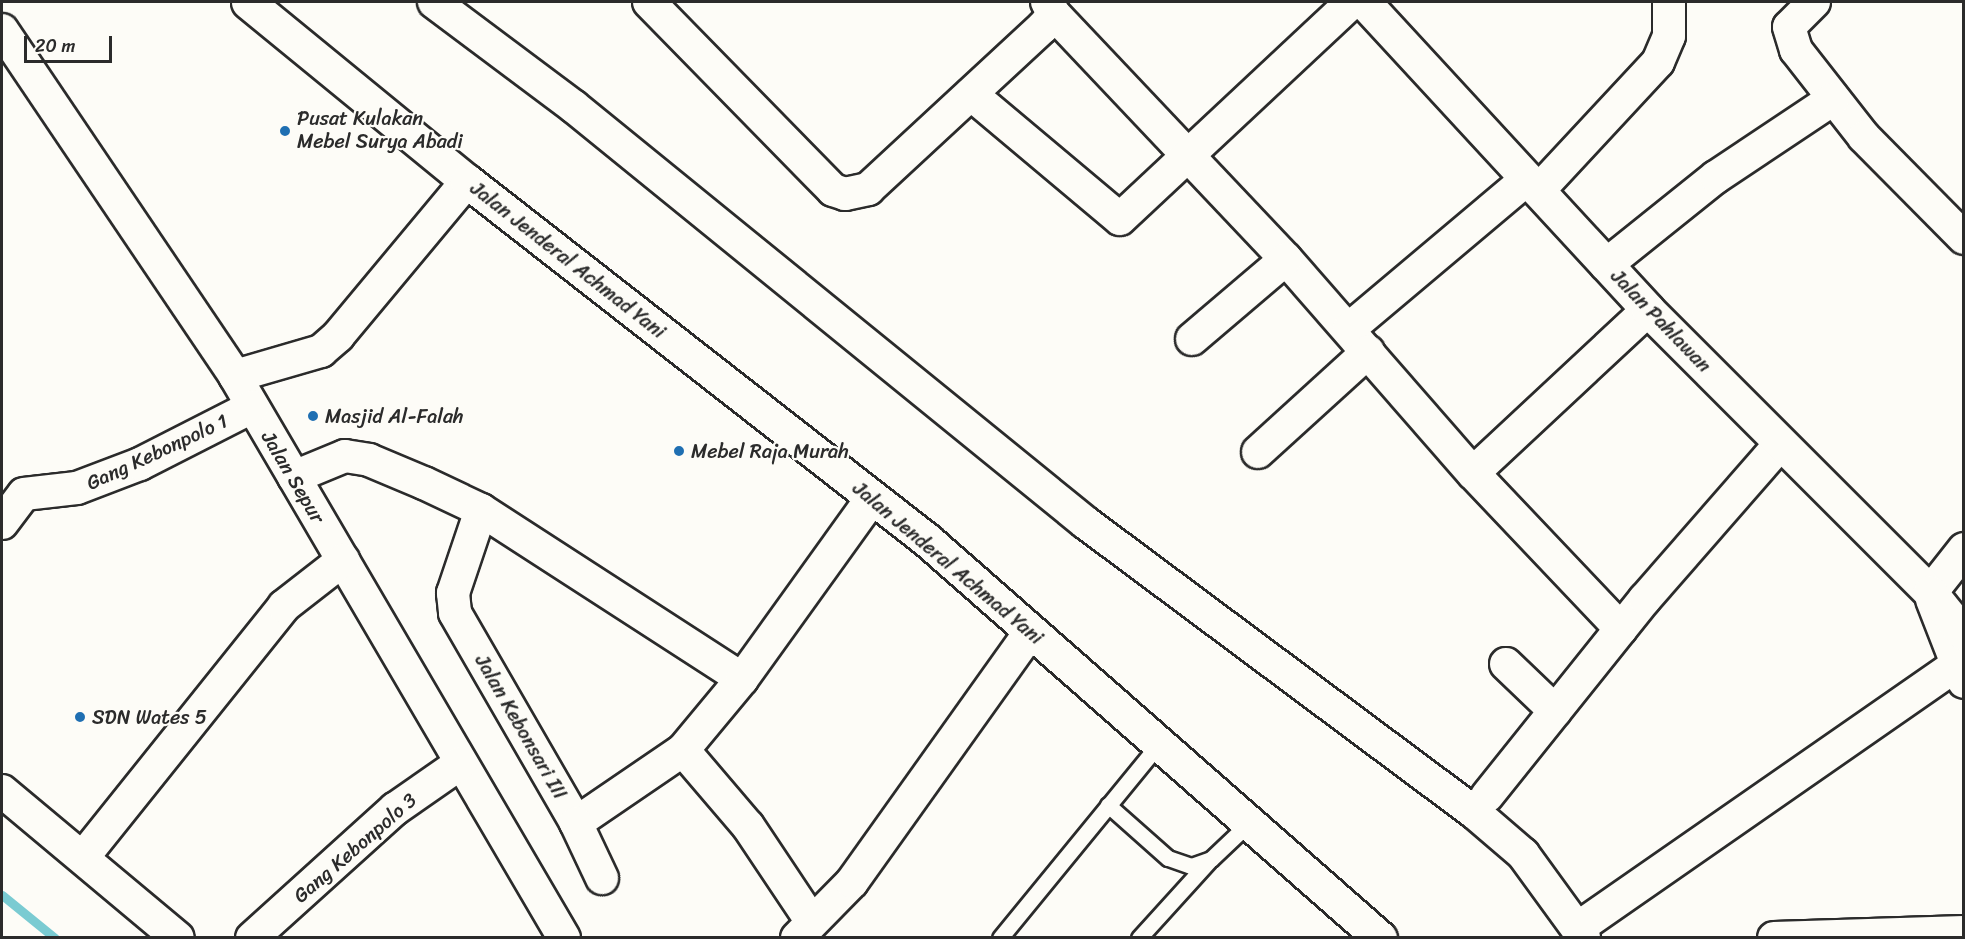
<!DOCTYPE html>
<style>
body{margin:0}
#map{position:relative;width:1965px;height:939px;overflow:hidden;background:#fdfcf7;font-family:Sriracha,sans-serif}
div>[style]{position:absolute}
.stream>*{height:9px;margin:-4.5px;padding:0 4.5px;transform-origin:4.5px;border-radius:4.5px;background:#7acbd2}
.roads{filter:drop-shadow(2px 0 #2b2b2b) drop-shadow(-2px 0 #2b2b2b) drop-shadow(0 2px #2b2b2b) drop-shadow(0 -2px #2b2b2b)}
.service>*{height:15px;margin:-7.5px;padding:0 7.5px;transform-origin:7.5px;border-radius:7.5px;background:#fdfcf7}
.minor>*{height:32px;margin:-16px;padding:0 16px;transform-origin:16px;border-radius:16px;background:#fdfcf7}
.tertiary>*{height:33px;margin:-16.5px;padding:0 16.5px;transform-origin:16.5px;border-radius:16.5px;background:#fdfcf7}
.secondary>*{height:33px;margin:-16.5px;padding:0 16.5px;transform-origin:16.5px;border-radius:16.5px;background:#fdfcf7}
.primary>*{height:33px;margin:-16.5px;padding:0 16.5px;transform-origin:16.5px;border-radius:16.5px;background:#fdfcf7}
.trunk>*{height:33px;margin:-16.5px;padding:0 16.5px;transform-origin:16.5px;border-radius:16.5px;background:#fdfcf7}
.dots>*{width:16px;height:16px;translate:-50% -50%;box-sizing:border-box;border:3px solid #fdfcf7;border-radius:50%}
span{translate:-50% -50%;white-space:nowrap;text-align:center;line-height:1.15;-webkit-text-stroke:4.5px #fdfcf7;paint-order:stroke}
.poi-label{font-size:20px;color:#2b2b2b}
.left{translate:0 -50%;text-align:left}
.street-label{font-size:20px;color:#2b2b2b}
.frame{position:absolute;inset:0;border:3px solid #2b2b2b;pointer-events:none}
.scale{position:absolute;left:24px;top:36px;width:88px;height:27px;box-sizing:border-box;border:3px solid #2b2b2b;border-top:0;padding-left:8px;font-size:18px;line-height:21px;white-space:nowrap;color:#2b2b2b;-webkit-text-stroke:4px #fdfcf7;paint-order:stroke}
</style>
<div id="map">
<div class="stream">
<div style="left:2px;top:895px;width:68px;rotate:39.1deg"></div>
</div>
<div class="roads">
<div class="service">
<div style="left:1108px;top:805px;width:80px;rotate:41.5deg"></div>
<div style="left:1168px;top:858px;width:24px;rotate:19deg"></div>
<div style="left:1191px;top:866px;width:21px;rotate:-19deg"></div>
<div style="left:1211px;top:859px;width:52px;rotate:-43.5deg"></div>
<div style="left:1000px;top:938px;width:251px;rotate:-50.7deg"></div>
<div style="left:1139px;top:938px;width:103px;rotate:-47.8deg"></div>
</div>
<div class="minor">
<div style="left:434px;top:2px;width:174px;rotate:36.8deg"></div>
<div style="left:573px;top:106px;width:661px;rotate:39.11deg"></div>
<div style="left:1086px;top:523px;width:484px;rotate:36.7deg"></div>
<div style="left:1474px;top:812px;width:65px;rotate:40.6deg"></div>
<div style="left:1523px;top:854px;width:104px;rotate:54deg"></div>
<div style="left:649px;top:2px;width:263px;rotate:45.6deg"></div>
<div style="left:833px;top:190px;width:13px;rotate:18deg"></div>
<div style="left:845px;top:194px;width:24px;rotate:-12deg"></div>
<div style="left:868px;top:189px;width:238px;rotate:-42.8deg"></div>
<div style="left:1043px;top:27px;width:17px;rotate:-50deg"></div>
<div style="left:1054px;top:14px;width:14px;rotate:-120deg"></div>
<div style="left:1814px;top:2px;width:35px;rotate:135deg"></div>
<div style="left:1789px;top:27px;width:24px;rotate:73deg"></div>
<div style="left:1796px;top:50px;width:110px;rotate:52deg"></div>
<div style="left:1864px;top:137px;width:142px;rotate:45.3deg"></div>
<div style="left:1054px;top:14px;width:337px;rotate:46.6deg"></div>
<div style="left:1286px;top:259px;width:284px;rotate:48.9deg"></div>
<div style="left:1473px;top:473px;width:215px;rotate:46.5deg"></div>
<div style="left:2px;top:30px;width:417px;rotate:56deg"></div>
<div style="left:235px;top:376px;width:651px;rotate:59.65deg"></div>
<div style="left:971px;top:94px;width:194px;rotate:40deg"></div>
<div style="left:1120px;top:219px;width:318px;rotate:-43.1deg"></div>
<div style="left:1538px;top:191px;width:176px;rotate:-47.1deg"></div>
<div style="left:1658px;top:62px;width:28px;rotate:-67deg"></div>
<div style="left:1669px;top:36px;width:34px;rotate:-90deg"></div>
<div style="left:1606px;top:265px;width:141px;rotate:-38.7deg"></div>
<div style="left:1716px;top:177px;width:141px;rotate:-33.7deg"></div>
<div style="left:1349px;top:329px;width:233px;rotate:-40.1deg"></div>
<div style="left:1192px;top:339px;width:123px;rotate:-40.4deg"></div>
<div style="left:235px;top:376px;width:90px;rotate:-16.2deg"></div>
<div style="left:321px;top:351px;width:23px;rotate:-41deg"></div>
<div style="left:338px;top:336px;width:202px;rotate:-50.2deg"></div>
<div style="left:1258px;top:452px;width:149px;rotate:-42.3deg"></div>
<div style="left:1473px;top:473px;width:239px;rotate:-43deg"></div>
<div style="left:294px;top:477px;width:55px;rotate:-22.4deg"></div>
<div style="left:345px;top:456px;width:24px;rotate:9deg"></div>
<div style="left:369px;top:460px;width:60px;rotate:22.7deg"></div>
<div style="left:424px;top:483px;width:63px;rotate:25.3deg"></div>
<div style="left:481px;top:510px;width:311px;rotate:32.9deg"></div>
<div style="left:481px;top:510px;width:88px;rotate:108.6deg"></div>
<div style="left:453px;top:593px;width:20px;rotate:84deg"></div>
<div style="left:455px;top:613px;width:242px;rotate:60deg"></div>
<div style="left:576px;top:823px;width:130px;rotate:-34.3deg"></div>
<div style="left:683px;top:750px;width:92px;rotate:-50.3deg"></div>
<div style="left:742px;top:679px;width:223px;rotate:-54.3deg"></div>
<div style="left:2px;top:523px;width:36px;rotate:-53deg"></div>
<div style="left:24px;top:494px;width:53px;rotate:-6.5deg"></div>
<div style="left:77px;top:488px;width:67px;rotate:-20.9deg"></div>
<div style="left:140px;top:464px;width:126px;rotate:-27deg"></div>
<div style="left:1506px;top:664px;width:68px;rotate:43.8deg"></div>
<div style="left:683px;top:750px;width:100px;rotate:49.5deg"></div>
<div style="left:748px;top:826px;width:112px;rotate:56.3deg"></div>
<div style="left:2px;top:791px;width:229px;rotate:39.9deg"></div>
<div style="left:1487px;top:796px;width:253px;rotate:-51.3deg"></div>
<div style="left:1645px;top:599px;width:206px;rotate:-48.9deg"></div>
<div style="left:576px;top:823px;width:61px;rotate:64.7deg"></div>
<div style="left:84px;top:856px;width:320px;rotate:-51.3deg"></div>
<div style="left:284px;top:606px;width:75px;rotate:-37.9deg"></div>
<div style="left:1578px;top:928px;width:461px;rotate:-34.8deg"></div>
<div style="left:252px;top:938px;width:193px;rotate:-42.1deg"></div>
<div style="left:395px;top:809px;width:80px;rotate:-34.9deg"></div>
<div style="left:797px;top:938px;width:78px;rotate:-45.5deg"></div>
<div style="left:852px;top:882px;width:307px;rotate:-54.5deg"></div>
<div style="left:1774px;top:938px;width:190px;rotate:-1.8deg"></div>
</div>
<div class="tertiary">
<div style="left:1930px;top:592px;width:55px;rotate:-51.7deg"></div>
</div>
<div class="secondary">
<div style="left:1932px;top:599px;width:88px;rotate:68.7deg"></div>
</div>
<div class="primary">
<div style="left:1364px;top:2px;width:419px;rotate:47.3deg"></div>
<div style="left:1648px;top:310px;width:399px;rotate:45deg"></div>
<div style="left:1930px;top:592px;width:54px;rotate:51deg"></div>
</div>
<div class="trunk">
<div style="left:248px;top:2px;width:283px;rotate:39.3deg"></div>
<div style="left:467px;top:181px;width:584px;rotate:37.97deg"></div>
<div style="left:927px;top:540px;width:603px;rotate:41.3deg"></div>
</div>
</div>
<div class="dots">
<div style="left:285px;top:131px;background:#1f6fb2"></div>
<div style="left:313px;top:416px;background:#1f6fb2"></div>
<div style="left:679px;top:451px;background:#1f6fb2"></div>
<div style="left:80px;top:717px;background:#1f6fb2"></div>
</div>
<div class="poi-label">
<span class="left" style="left:297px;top:130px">Pusat Kulakan<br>Mebel Surya Abadi</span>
<span class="left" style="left:325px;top:416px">Masjid Al-Falah</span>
<span class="left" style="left:691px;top:451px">Mebel Raja Murah</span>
<span class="left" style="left:92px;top:717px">SDN Wates 5</span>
</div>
<div class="street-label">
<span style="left:568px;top:260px;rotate:38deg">Jalan Jenderal Achmad Yani</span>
<span style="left:1661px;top:321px;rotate:46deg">Jalan Pahlawan</span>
<span style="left:157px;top:452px;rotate:-25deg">Gang Kebonpolo 1</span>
<span style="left:293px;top:477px;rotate:59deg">Jalan Sepur</span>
<span style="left:948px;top:563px;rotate:40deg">Jalan Jenderal Achmad Yani</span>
<span style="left:521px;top:727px;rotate:60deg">Jalan Kebonsari III</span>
<span style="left:355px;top:848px;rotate:-41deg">Gang Kebonpolo 3</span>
</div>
<div class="frame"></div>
<div class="scale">20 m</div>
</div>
